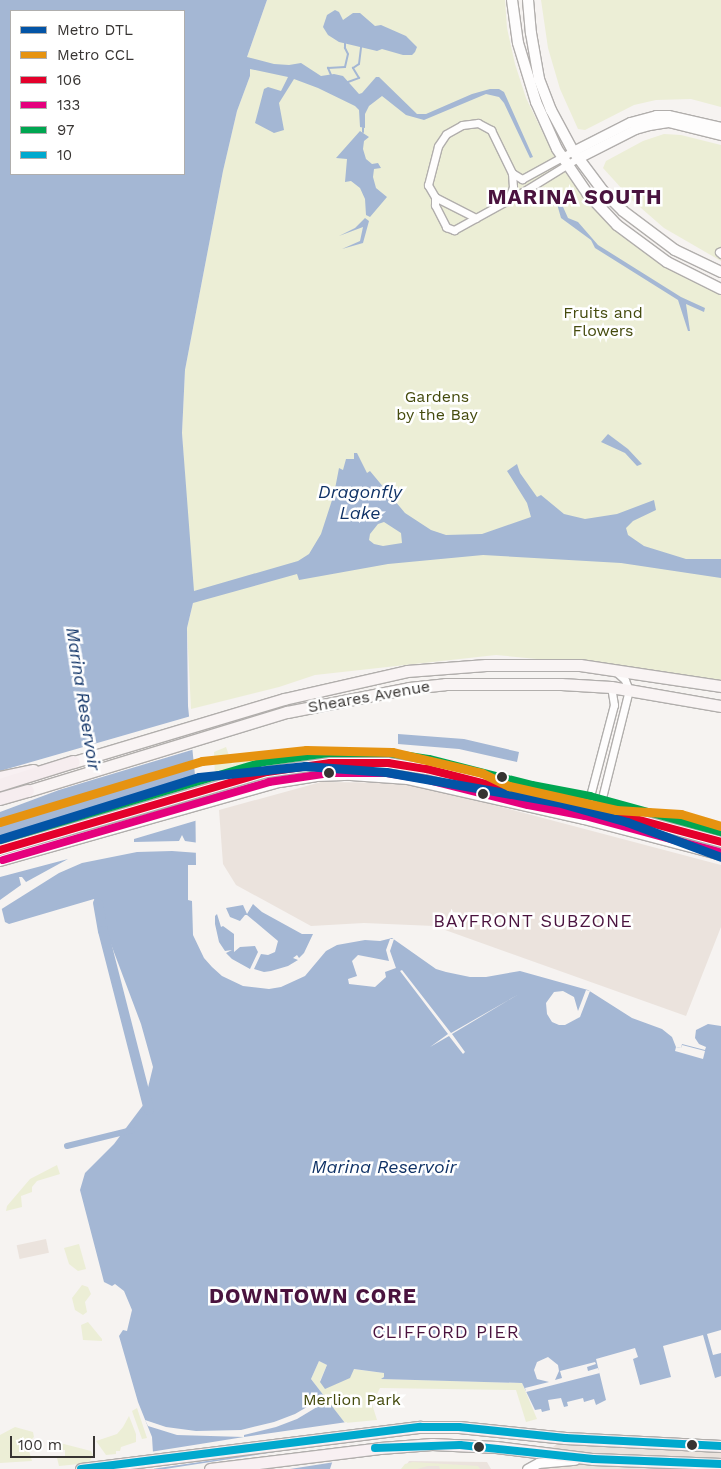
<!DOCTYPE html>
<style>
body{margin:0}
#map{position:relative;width:721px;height:1469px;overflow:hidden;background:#f6f3f1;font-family:"Work Sans",sans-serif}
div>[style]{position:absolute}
.built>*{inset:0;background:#ebe3dd;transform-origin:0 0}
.green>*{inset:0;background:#eceed6}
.water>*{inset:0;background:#a4b7d4}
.pier>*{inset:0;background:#f6f3f1}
.stream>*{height:2px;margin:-1px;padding:0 1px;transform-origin:1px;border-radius:1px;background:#a4b7d4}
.canal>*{height:6px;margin:-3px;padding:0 3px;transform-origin:3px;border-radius:3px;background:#a4b7d4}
.river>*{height:10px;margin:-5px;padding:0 5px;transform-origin:5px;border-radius:5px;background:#a4b7d4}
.roads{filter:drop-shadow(1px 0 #b1aeac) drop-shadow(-1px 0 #b1aeac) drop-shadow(0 1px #b1aeac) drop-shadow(0 -1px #b1aeac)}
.minor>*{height:7px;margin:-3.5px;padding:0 3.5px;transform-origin:3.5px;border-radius:3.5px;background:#fefdfd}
.tertiary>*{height:9px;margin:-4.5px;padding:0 4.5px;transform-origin:4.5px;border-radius:4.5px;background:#fefdfd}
.secondary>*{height:10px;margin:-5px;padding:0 5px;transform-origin:5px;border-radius:5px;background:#fefdfd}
.primary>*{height:11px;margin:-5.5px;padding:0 5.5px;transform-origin:5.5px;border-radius:5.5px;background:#f9f4f4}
.trunk>*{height:11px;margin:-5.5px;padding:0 5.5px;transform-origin:5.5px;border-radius:5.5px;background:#f8f0f2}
.motorway>*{height:12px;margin:-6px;padding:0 6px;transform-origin:6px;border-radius:6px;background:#f6edef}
.bus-1>*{height:8px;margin:-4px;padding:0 4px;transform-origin:4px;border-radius:4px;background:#e4002b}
.bus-2>*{height:8px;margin:-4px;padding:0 4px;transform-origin:4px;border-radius:4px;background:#e5007d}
.bus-3>*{height:8px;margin:-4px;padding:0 4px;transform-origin:4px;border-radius:4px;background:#00a651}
.bus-4>*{height:8px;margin:-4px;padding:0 4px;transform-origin:4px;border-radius:4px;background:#00a9ce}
.metro-1>*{height:9px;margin:-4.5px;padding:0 4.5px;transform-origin:4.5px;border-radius:4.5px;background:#0354a6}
.metro-2>*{height:9px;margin:-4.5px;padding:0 4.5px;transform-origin:4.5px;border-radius:4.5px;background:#e69311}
.dots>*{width:14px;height:14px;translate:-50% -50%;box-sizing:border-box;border:2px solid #fff;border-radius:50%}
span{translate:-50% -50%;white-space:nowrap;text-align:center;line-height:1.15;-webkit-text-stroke:5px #fff;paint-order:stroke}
.park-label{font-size:16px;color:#454b0e}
.street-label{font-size:16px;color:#373432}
.water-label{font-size:18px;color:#0f3266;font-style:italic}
.neighbourhood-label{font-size:18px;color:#4a133e;letter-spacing:1px}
.district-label{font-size:21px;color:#4a133e;font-weight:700;letter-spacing:1px}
.legend{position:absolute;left:10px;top:10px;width:175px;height:165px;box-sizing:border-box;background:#fff;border:1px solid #afaead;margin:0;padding:6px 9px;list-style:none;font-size:15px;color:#373432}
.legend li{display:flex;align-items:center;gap:10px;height:25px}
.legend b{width:25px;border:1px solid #afaead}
.scale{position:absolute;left:10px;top:1436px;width:85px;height:22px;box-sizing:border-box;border:2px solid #373432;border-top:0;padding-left:6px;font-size:15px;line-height:18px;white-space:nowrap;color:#373432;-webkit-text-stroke:4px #fff;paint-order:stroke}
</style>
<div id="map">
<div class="built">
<div style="clip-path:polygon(321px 782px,410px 783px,721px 865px,721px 927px,686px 1016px,434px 926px,364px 923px,311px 926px,236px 885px,223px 864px,219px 810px)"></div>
<div style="left:46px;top:1239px;width:14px;height:30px;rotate:78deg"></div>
<div style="clip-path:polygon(565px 1438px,721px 1446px,721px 1469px,523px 1469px)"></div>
<div style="clip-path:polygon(409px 1461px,487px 1462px,491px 1469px,404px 1469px)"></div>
</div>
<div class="green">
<div style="clip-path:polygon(267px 0,505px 0,507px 28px,515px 64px,526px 98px,558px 164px,587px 199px,624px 236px,721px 292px,721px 685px,642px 669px,496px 655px,315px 675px,279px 687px,191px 709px,187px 628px,193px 603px,182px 433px,185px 370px,223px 171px,237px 111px,250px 76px,247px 57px)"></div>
<div style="clip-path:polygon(541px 0,721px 0,721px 107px,691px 99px,656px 100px,634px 105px,585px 130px,578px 129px,560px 89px,548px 48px)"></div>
<div style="clip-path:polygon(664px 134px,681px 135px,721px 145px,721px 261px,664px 228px,633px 201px,603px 168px,606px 161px,643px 141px)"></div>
<div style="clip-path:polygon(226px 747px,232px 764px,270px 752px,273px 763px,215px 780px,214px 752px)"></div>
<div style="clip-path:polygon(606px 817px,670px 833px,721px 848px,721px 851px,669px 838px,605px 819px)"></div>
<div style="clip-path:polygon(57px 1165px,60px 1174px,37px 1181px,32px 1187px,32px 1192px,21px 1196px,22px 1207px,6px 1211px,7px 1206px,30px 1179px)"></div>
<div style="clip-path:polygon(79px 1244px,86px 1269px,78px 1271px,69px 1264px,64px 1248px)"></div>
<div style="clip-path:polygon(82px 1285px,88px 1287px,91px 1294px,85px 1302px,87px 1312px,83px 1315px,75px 1310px,72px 1298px)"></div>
<div style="clip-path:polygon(88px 1322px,102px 1339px,102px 1341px,83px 1340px,81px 1325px)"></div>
<div style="clip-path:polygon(319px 1361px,327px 1365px,320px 1381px,353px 1369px,384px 1373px,384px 1377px,382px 1379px,522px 1383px,537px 1419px,526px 1422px,516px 1390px,380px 1388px,372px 1404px,377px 1420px,345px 1423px,311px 1379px)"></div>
<div style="clip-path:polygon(137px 1408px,147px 1438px,142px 1439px,132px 1411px)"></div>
<div style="clip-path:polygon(129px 1416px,136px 1434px,136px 1442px,121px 1447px,120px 1451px,116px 1451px,116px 1454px,106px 1455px,96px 1441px,117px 1434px,123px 1427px)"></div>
<div style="clip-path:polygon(15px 1427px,33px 1432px,34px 1437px,27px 1444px,32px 1461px,0 1463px,0 1435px)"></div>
<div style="clip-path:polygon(60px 1443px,91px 1451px,93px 1455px,89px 1463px,59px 1466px,57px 1458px,65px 1458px,65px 1450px,52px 1450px)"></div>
<div style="clip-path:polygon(413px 1462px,478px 1466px,480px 1469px,440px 1469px,439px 1466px,428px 1466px,417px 1469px,401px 1469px,405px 1464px)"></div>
</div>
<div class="water">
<div style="clip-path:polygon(evenodd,0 0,267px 0,247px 57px,274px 64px,289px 65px,301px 63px,321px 76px,334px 74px,343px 76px,359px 94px,362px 93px,376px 77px,379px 77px,417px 114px,426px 114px,472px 94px,490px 89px,499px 89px,504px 92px,533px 157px,530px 158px,504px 103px,499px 97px,486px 94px,424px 120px,406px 115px,382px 96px,369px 106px,365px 114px,365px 128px,360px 127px,359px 110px,355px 106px,318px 88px,294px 79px,279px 103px,284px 130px,274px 133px,255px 123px,264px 89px,268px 87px,281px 91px,288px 77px,250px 69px,250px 76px,237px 111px,223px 171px,185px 370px,182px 433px,194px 591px,298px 561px,309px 554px,321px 534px,334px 494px,339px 468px,343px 470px,346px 459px,354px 459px,354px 453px,357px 453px,367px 473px,370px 471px,405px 513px,431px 530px,446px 535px,482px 534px,531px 517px,527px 503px,507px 471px,517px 464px,520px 473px,537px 497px,541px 495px,564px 514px,585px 519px,617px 514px,654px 500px,656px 510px,633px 521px,626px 528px,628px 535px,644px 546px,686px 559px,721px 559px,721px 578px,621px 563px,483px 555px,388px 564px,299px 580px,297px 574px,193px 603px,187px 628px,188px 706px,195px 775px,196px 865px,188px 865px,188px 900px,192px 901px,193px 935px,204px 958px,212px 967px,222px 976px,243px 986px,269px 989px,281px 987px,305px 976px,326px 951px,337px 945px,365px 940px,380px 941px,392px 938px,436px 969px,446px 972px,470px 977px,486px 977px,520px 971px,588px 990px,632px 1018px,662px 1029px,672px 1037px,676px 1047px,681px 1048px,682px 1044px,705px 1050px,706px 1047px,699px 1044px,695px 1038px,696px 1030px,708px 1024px,721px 1026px,721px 1330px,707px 1334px,713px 1355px,721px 1353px,721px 1376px,715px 1378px,703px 1335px,663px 1346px,671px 1377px,640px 1385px,633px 1359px,638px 1357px,635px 1348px,596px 1359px,606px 1400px,596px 1405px,594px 1399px,584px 1402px,583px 1398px,567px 1402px,568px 1406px,564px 1407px,561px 1398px,548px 1400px,550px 1410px,542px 1412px,541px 1409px,535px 1410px,522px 1383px,381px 1379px,384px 1377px,384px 1373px,354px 1369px,350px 1378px,325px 1389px,320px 1382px,327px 1365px,319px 1361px,311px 1379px,345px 1423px,330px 1469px,154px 1469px,152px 1437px,138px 1402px,119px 1336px,123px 1330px,127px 1331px,132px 1310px,124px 1291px,115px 1284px,112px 1286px,104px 1282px,80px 1190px,85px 1173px,114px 1144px,144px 1104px,153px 1067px,141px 1024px,94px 899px,9px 924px,5px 922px,0 902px,0 0,11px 11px,184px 11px,184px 174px,11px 174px,11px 11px,0 0,384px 522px,401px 533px,402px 543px,383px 546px,374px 544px,369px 540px,370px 534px,378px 524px,384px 522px)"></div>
<div style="clip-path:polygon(335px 10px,339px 12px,343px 20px,353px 13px,360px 13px,375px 26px,381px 25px,406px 36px,417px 47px,415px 52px,412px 55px,403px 55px,382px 49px,377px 51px,339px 42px,328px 35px,323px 27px,327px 15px)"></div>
<div style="clip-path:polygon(360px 131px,369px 137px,364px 141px,363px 149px,366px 159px,372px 164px,378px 163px,381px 168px,374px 169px,373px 177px,376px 188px,387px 197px,370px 217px,366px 215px,365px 199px,360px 188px,351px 181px,345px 182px,347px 159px,336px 158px)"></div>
<div style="clip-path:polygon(555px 189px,568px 218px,578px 222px,598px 245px,681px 297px,705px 308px,704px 312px,686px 304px,690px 331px,688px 331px,678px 300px,595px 248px,591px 240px,561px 218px,555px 197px,550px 190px)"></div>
<div style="clip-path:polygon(365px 218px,369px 221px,363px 243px,342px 249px,360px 241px,363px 227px,339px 236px,355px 228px)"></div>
<div style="clip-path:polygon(608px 434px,628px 449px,642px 464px,637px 466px,625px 453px,601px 442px)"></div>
<div style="clip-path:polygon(398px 734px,464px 739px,519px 752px,517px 762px,459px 749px,398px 744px)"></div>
<div style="clip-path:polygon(253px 904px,262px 912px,302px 934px,313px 934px,304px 953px,299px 958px,297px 955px,293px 958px,298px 960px,288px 966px,271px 971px,264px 972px,254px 969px,261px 954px,268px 955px,275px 952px,278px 941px,247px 915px,245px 915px,240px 921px,230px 917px,226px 908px,243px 905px,247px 914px)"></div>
<div style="clip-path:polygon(217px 914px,221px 927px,223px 926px,234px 934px,234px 952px,240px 947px,255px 946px,258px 952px,250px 969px,232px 959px,226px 953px,232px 950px,225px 951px,219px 942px,215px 924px,215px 916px)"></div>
</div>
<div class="pier">
<div style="clip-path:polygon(191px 716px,195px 749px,59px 790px,0 812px,0 771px)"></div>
<div style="clip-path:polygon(198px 784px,198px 820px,134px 839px,134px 842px,179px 841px,182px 835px,185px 841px,199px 843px,199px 853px,172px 851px,137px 852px,82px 863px,59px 873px,0 910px,0 900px,21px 885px,19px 877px,22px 877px,26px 882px,68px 859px,0 877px,0 841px)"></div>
<div style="clip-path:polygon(390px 939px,394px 939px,390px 951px,396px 968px,385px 972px,386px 977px,375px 987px,349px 984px,348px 979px,357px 976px,352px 961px,358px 955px,389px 961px,386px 950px)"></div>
<div style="clip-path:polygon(402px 970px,451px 1033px,519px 994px,452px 1034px,465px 1052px,463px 1054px,449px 1036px,430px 1047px,448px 1034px,400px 971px)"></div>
<div style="clip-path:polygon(586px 990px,590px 991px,580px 1017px,565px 1025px,559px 1025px,552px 1022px,547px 1014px,546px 1003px,554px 992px,563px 991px,574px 997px,578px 1011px)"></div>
<div style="clip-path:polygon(682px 1045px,705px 1051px,703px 1059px,675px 1051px,676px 1047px,681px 1048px)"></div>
<div style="clip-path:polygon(548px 1357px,558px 1365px,559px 1371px,555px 1380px,562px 1378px,560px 1371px,595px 1362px,596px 1364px,587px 1367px,588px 1371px,598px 1368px,600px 1373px,526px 1392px,525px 1388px,549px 1382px,537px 1379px,534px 1370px,537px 1362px)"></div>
<div style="clip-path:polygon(324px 1397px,327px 1401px,297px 1419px,276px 1427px,244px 1435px,244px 1437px,347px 1422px,342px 1441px,152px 1469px,150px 1452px,244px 1437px,177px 1435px,148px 1426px,145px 1420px,166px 1427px,196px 1431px,241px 1430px,274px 1422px,295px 1414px)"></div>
<div style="clip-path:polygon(341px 1442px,335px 1462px,290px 1469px,165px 1469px)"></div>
</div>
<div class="stream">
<div style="left:331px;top:75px;width:8px;rotate:-113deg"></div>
<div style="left:328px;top:68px;width:17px;rotate:-3deg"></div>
<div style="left:345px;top:67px;width:13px;rotate:-77deg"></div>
<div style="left:348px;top:54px;width:7px;rotate:-117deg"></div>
<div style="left:345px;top:48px;width:5px;rotate:-90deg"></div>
<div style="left:348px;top:82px;width:12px;rotate:-20deg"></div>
<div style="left:359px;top:78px;width:12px;rotate:-121deg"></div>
<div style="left:353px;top:68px;width:7px;rotate:-34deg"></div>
<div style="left:359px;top:64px;width:17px;rotate:-83deg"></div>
<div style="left:363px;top:132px;width:4px;rotate:-90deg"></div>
</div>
<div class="canal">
<div style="left:67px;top:1146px;width:67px;rotate:-13.8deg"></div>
</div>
<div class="river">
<div style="left:98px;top:903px;width:28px;rotate:80deg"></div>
<div style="left:103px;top:931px;width:185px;rotate:75.6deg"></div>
</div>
<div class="roads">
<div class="minor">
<div style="left:512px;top:173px;width:12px;rotate:31deg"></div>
<div style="left:522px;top:179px;width:58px;rotate:-28.8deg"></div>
<div style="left:435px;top:197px;width:8px;rotate:90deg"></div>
<div style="left:435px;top:205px;width:25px;rotate:63deg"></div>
<div style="left:446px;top:227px;width:9px;rotate:21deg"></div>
<div style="left:454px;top:230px;width:77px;rotate:-28.9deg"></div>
<div style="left:521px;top:193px;width:67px;rotate:-31.6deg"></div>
<div style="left:476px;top:218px;width:46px;rotate:-152.9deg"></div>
<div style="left:435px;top:197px;width:14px;rotate:-120deg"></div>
<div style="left:428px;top:185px;width:40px;rotate:-75.6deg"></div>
<div style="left:438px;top:146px;width:14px;rotate:-56deg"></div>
<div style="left:446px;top:134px;width:18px;rotate:-29deg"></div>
<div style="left:462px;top:125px;width:16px;rotate:-7deg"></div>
<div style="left:478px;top:123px;width:15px;rotate:28deg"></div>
<div style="left:491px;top:130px;width:48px;rotate:64deg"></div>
<div style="left:512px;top:173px;width:14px;rotate:86deg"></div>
<div style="left:513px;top:187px;width:14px;rotate:111deg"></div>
<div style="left:721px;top:251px;width:2px;rotate:153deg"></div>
<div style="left:719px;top:252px;width:3px;rotate:45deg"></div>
<div style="left:584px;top:819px;width:118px;rotate:-75.3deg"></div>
<div style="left:614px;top:705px;width:18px;rotate:-99deg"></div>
<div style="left:596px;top:822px;width:136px;rotate:-76deg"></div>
<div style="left:629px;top:690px;width:11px;rotate:-112deg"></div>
<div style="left:625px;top:680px;width:12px;rotate:-138deg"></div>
</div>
<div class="tertiary">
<div style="left:573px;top:151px;width:64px;rotate:-27deg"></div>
<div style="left:630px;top:122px;width:27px;rotate:-15deg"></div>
<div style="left:656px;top:115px;width:12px"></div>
<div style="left:668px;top:115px;width:54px;rotate:12.8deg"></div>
<div style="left:578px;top:158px;width:64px;rotate:-27deg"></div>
<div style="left:635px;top:129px;width:15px;rotate:-16deg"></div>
<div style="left:649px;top:125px;width:19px;rotate:-9deg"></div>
<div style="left:668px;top:122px;width:55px;rotate:13.8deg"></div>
<div style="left:527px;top:1469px;width:13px;rotate:-29deg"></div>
<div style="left:538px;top:1463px;width:37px;rotate:-5deg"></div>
</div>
<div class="secondary">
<div style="left:512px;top:0;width:43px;rotate:82.1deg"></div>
<div style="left:518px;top:43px;width:62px;rotate:73deg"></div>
<div style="left:536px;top:102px;width:51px;rotate:65.9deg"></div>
<div style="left:557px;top:149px;width:53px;rotate:55.7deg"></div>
<div style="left:587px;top:193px;width:44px;rotate:46.8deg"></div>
<div style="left:617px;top:225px;width:62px;rotate:36.5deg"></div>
<div style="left:667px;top:262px;width:60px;rotate:26.6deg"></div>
<div style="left:528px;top:0;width:33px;rotate:85deg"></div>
<div style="left:531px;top:33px;width:47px;rotate:80.1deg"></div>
<div style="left:539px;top:79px;width:33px;rotate:69deg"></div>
<div style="left:551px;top:110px;width:47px;rotate:61.8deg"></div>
<div style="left:573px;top:151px;width:50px;rotate:53.1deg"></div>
<div style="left:603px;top:191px;width:28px;rotate:45deg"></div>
<div style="left:623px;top:211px;width:65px;rotate:36.9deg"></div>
<div style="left:675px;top:250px;width:51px;rotate:25.6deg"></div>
<div style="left:0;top:850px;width:278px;rotate:-16.3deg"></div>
<div style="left:267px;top:772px;width:64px;rotate:-8.1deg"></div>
<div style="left:330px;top:763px;width:58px"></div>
<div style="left:388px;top:763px;width:39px;rotate:9deg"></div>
<div style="left:427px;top:769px;width:106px;rotate:14.2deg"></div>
<div style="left:530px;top:795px;width:58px;rotate:10.9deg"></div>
<div style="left:587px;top:806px;width:139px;rotate:15deg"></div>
<div style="left:0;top:861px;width:291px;rotate:-15.8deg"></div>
<div style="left:280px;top:782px;width:36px;rotate:-9deg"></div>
<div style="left:316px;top:776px;width:35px;rotate:-2deg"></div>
<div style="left:351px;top:775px;width:57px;rotate:4deg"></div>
<div style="left:408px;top:779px;width:180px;rotate:12.8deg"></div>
<div style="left:584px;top:819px;width:142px;rotate:14.7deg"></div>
</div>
<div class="primary">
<div style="left:74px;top:762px;width:219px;rotate:-16.7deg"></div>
<div style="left:284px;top:699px;width:126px;rotate:-12.8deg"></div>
<div style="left:407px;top:671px;width:79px;rotate:-4.3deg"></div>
<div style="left:486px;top:665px;width:94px"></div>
<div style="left:580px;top:665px;width:143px;rotate:8.5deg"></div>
<div style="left:28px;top:791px;width:271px;rotate:-17deg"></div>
<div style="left:287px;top:712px;width:124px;rotate:-11.1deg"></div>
<div style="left:409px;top:688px;width:36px;rotate:-6deg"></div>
<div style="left:445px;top:684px;width:116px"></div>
<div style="left:561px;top:684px;width:50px;rotate:3.4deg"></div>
<div style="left:611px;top:687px;width:112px;rotate:9.8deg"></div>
</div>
<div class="trunk">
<div style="left:0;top:777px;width:34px;rotate:-12deg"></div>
<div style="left:81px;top:1469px;width:342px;rotate:-7.1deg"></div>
<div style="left:420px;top:1427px;width:39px"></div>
<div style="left:459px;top:1427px;width:107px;rotate:5.9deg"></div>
<div style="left:565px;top:1438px;width:156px;rotate:2.9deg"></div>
<div style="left:210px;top:1469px;width:171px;rotate:-7deg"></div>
<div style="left:380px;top:1448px;width:52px;rotate:-4.4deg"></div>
<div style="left:432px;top:1444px;width:64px;rotate:2.7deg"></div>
<div style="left:496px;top:1447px;width:98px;rotate:7.1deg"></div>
<div style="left:593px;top:1459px;width:128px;rotate:2.2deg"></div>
</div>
<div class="motorway">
<div style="left:0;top:785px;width:77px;rotate:-17.3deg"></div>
<div style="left:0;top:799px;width:29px;rotate:-16deg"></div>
</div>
</div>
<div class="bus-1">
<div style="left:0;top:850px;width:278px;rotate:-16.3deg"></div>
<div style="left:267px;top:772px;width:64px;rotate:-8.1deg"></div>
<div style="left:330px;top:763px;width:58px"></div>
<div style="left:388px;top:763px;width:39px;rotate:9deg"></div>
<div style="left:427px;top:769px;width:106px;rotate:14.2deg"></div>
<div style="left:530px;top:795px;width:58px;rotate:10.9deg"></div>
<div style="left:587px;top:806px;width:139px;rotate:15deg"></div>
</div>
<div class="bus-2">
<div style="left:3px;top:860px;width:277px;rotate:-16.3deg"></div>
<div style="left:269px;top:782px;width:63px;rotate:-8.3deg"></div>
<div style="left:331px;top:773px;width:56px"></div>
<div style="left:387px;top:773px;width:38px;rotate:9deg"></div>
<div style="left:425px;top:779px;width:106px;rotate:14.2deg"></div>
<div style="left:528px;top:805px;width:58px;rotate:10.9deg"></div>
<div style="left:585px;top:816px;width:138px;rotate:15.1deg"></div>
</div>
<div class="bus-3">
<div style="left:0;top:840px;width:275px;rotate:-16.5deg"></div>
<div style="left:264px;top:762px;width:67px;rotate:-7.8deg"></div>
<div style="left:330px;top:753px;width:59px"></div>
<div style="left:389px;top:753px;width:40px;rotate:8.5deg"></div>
<div style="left:429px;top:759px;width:106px;rotate:14.2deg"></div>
<div style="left:532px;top:785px;width:59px;rotate:10.7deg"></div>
<div style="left:590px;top:796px;width:136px;rotate:15.4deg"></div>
</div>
<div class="bus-4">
<div style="left:375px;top:1448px;width:85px;rotate:-2deg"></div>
<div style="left:460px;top:1445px;width:134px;rotate:6deg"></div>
<div style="left:593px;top:1459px;width:128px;rotate:2.2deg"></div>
<div style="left:81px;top:1469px;width:342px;rotate:-7.1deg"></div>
<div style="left:420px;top:1427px;width:39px"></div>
<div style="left:459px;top:1427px;width:107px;rotate:5.9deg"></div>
<div style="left:565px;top:1438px;width:156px;rotate:2.9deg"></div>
</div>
<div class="metro-1">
<div style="left:0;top:839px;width:208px;rotate:-17.3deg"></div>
<div style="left:199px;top:777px;width:107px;rotate:-5.9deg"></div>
<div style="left:305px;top:766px;width:81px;rotate:4.2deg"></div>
<div style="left:386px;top:772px;width:174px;rotate:10deg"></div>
<div style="left:557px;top:802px;width:73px;rotate:15.9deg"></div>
<div style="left:627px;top:822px;width:100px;rotate:20.4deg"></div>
</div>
<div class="metro-2">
<div style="left:0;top:822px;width:211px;rotate:-16.8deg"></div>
<div style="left:202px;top:761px;width:105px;rotate:-6deg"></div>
<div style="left:306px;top:750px;width:86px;rotate:1.3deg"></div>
<div style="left:392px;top:752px;width:92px;rotate:13.1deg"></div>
<div style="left:482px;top:773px;width:30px;rotate:26deg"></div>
<div style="left:509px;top:786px;width:110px;rotate:12.6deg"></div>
<div style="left:616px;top:810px;width:65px;rotate:3.5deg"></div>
<div style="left:681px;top:814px;width:42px;rotate:16.7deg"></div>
</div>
<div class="dots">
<div style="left:329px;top:773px;background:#373432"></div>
<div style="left:502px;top:777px;background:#373432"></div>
<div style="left:483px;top:794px;background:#373432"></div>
<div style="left:692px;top:1445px;background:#373432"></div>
<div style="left:479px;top:1447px;background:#373432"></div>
</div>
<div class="park-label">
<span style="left:603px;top:322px">Fruits and<br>Flowers</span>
<span style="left:437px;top:406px">Gardens<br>by the Bay</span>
<span style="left:352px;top:1400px">Merlion Park</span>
</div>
<div class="street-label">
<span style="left:369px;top:697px;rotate:-10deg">Sheares Avenue</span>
</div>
<div class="water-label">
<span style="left:360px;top:503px">Dragonfly<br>Lake</span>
<span style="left:83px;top:699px;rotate:81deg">Marina Reservoir</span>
<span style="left:384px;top:1167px">Marina Reservoir</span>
</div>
<div class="neighbourhood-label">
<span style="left:533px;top:921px">BAYFRONT SUBZONE</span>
<span style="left:446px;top:1332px">CLIFFORD PIER</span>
</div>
<div class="district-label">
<span style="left:575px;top:197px">MARINA SOUTH</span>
<span style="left:313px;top:1296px">DOWNTOWN CORE</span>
</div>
<ul class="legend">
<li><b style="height:6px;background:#0354a6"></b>Metro DTL</li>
<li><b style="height:6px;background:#e69311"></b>Metro CCL</li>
<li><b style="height:6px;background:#e4002b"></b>106</li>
<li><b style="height:6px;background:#e5007d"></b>133</li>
<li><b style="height:6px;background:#00a651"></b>97</li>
<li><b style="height:6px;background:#00a9ce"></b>10</li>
</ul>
<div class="scale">100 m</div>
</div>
